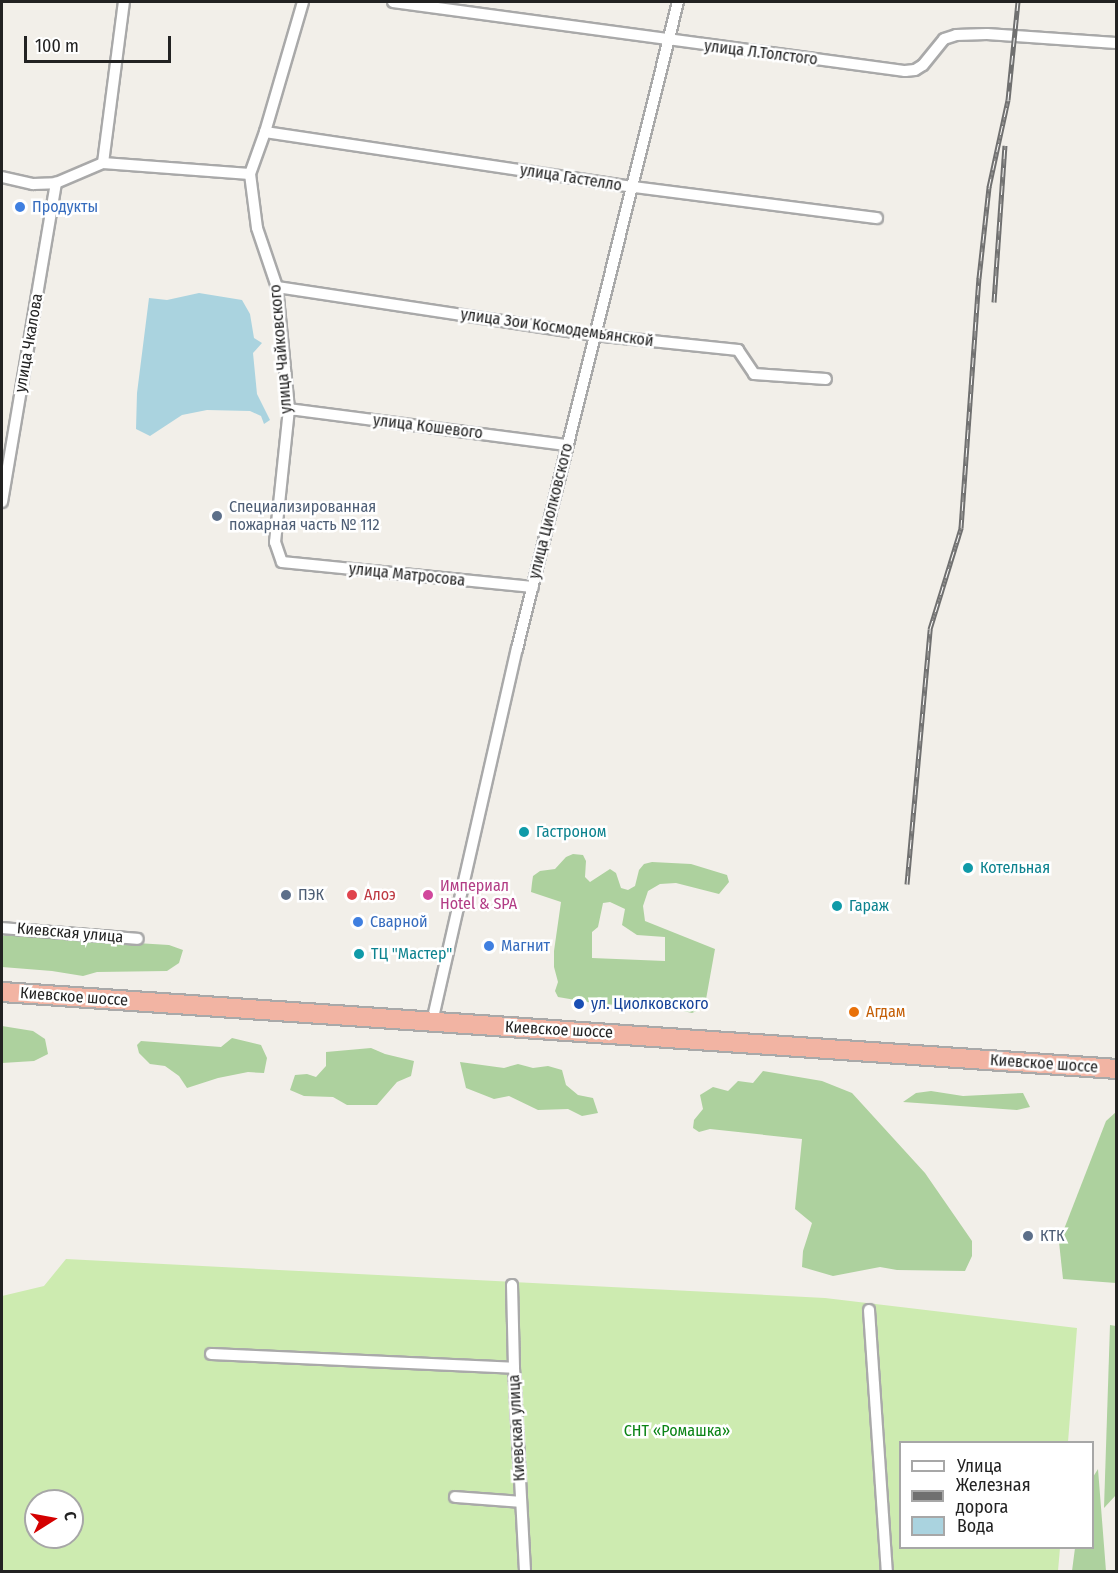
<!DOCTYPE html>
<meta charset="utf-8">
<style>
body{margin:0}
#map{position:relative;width:1118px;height:1573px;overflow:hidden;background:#f2efe9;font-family:"Fira Sans Condensed",sans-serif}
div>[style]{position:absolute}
.grass>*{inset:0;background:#cdebb0}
.forest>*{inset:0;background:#add19e}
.water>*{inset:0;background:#aad3df}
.roads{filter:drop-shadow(2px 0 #a9a9a9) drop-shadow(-2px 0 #a9a9a9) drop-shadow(0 2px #a9a9a9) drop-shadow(0 -2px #a9a9a9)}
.minor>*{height:10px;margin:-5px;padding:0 5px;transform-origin:5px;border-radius:5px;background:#fff}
.trunk>*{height:18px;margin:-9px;padding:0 9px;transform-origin:9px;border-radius:9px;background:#f2b4a3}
.rail>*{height:5px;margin-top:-2.5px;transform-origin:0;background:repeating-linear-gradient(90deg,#fff 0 9px,#707070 0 18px);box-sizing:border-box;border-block:2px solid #707070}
.dots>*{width:16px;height:16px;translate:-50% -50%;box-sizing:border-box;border:3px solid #fff;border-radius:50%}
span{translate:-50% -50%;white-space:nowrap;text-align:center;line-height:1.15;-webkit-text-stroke:5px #fff;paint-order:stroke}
.street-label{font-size:16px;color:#222}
.shop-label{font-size:16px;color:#366cbe}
.left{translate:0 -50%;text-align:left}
.service-label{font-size:16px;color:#4e5e75}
.culture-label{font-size:16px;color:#0d838f}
.hotel-label{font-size:16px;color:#b23c85}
.health-label{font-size:16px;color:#be3a42}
.transit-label{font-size:16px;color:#164399}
.food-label{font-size:16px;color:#c56008}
.park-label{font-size:16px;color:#0c8416}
.frame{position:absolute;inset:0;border:3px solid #222;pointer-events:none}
.legend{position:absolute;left:899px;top:1441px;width:195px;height:108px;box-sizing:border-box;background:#fff;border:2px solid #a7a7a7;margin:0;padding:8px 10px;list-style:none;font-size:18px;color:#222}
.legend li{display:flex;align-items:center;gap:12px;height:30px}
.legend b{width:30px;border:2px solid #a7a7a7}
.north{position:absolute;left:24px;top:1489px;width:60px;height:60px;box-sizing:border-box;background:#fff;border:2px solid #a7a7a7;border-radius:50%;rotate:79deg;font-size:16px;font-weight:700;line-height:24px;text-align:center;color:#222}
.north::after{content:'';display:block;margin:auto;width:21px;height:27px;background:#d40000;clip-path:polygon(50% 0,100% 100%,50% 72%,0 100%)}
.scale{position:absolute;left:24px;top:36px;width:147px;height:27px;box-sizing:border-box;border:3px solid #222;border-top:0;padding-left:8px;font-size:18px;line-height:21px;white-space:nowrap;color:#222;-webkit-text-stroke:4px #fff;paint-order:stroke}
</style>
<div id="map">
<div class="grass">
<div style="clip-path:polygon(evenodd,66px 1259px,825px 1298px,1077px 1328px,1068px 1442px,900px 1442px,900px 1548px,1060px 1548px,1058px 1571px,2px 1571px,2px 1296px,44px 1286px,66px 1259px,36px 1501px,72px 1501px,72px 1537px,36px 1537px,36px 1501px)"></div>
</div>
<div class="forest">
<div style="clip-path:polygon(evenodd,573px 854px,583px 855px,586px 861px,585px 877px,590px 882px,610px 869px,616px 873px,621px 888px,628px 890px,635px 886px,639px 870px,644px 864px,652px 862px,691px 864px,727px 875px,729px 882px,719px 894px,676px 883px,660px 884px,648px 891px,643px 906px,645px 921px,715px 949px,705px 1005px,699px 1010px,692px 1013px,665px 1007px,599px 1004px,558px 997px,555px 991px,558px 982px,554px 967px,554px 951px,561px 902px,531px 892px,532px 883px,533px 876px,540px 871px,555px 869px,566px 857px,573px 854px,610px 902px,625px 909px,622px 925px,637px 935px,665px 937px,665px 961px,592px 958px,592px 932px,598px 927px,603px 903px,610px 902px)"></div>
<div style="clip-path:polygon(6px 935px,169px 945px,183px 950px,179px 963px,167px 971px,97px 972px,83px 976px,52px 971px,2px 967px,2px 936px)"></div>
<div style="clip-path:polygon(2px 1026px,33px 1031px,45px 1039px,48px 1054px,34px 1061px,2px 1063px)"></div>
<div style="clip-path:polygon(232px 1038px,261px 1045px,267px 1058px,264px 1073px,248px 1072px,218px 1078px,187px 1088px,179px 1076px,165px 1066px,150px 1064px,139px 1053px,137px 1045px,141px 1041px,221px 1047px)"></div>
<div style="clip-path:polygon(371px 1048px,385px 1054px,414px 1061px,411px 1076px,397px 1082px,377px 1105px,347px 1105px,333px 1097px,304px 1096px,290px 1090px,295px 1075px,307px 1074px,316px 1077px,326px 1066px,326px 1052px)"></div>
<div style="clip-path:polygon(460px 1062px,504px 1068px,518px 1064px,533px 1068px,548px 1066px,562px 1070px,566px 1085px,578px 1095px,593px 1098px,598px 1113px,582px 1116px,568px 1109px,538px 1110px,509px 1096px,494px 1099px,466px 1088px)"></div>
<div style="clip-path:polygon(763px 1071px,822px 1081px,852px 1093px,925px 1173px,972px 1241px,972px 1256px,965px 1271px,897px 1270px,880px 1267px,833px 1276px,802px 1267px,803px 1251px,812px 1223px,795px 1209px,802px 1139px,710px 1129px,699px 1132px,693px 1128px,694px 1120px,703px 1109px,700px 1095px,713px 1087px,728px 1091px,738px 1081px,753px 1083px)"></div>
<div style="clip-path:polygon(931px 1091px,963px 1096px,1023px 1093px,1030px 1107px,1017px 1110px,903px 1102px,916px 1093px)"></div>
<div style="clip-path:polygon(1116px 1112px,1116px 1283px,1063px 1279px,1059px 1242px,1106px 1121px)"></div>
<div style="clip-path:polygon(1110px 1325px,1116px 1326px,1116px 1495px,1104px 1508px)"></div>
<div style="clip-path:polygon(1098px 1469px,1106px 1571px,1072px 1571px,1075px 1548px,1092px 1548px,1093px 1477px)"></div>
</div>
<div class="water">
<div style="clip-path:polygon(199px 293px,242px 300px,250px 314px,254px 338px,262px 343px,253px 353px,257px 394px,270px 420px,264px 424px,261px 416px,250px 411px,207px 410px,182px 415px,150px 436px,136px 429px,137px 393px,149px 298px,167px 300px)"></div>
</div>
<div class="roads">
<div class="minor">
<div style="left:303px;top:2px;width:135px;rotate:106.3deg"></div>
<div style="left:265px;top:132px;width:45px;rotate:109.7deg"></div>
<div style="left:250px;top:174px;width:54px;rotate:82.6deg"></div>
<div style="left:257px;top:228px;width:62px;rotate:71.3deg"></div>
<div style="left:277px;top:287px;width:123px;rotate:84.4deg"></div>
<div style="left:289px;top:409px;width:134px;rotate:96deg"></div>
<div style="left:275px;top:542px;width:21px;rotate:71deg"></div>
<div style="left:282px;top:562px;width:252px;rotate:5.7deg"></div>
<div style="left:393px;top:2px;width:517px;rotate:7.68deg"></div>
<div style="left:905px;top:71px;width:10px;rotate:-6deg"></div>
<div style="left:915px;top:70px;width:9px;rotate:-32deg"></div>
<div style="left:923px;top:65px;width:33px;rotate:-51deg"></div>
<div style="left:944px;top:39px;width:13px;rotate:-18deg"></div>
<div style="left:956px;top:35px;width:31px;rotate:-2deg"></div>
<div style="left:987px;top:34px;width:129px;rotate:4deg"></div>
<div style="left:265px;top:132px;width:373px;rotate:8.5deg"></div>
<div style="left:634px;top:187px;width:245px;rotate:7.3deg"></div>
<div style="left:103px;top:163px;width:162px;rotate:-82.6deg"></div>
<div style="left:2px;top:177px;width:32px;rotate:13deg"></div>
<div style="left:33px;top:184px;width:23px;rotate:-2deg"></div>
<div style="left:56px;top:183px;width:51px;rotate:-23.1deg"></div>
<div style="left:103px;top:163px;width:147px;rotate:4.3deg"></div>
<div style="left:277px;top:287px;width:321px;rotate:8.6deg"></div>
<div style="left:594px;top:335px;width:145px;rotate:5.9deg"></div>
<div style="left:738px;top:350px;width:29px;rotate:56deg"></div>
<div style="left:754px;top:374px;width:72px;rotate:4deg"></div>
<div style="left:289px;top:409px;width:280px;rotate:7.4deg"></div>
<div style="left:2px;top:502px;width:324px;rotate:-80.4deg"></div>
<div style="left:2px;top:928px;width:136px;rotate:4.6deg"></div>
<div style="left:432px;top:1022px;width:383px;rotate:-77.2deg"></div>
<div style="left:517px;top:649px;width:667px;rotate:-76.03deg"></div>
<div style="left:512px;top:1285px;width:83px;rotate:88.6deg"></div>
<div style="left:514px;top:1368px;width:204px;rotate:86.9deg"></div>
<div style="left:869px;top:1310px;width:263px;rotate:86.1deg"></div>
<div style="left:211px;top:1354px;width:303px;rotate:2.6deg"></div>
<div style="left:455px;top:1497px;width:66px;rotate:4.3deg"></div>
</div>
<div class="trunk">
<div style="left:2px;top:992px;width:1117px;rotate:3.95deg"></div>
</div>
</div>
<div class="rail">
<div style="left:994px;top:302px;width:157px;rotate:-86deg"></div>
<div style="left:907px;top:884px;width:256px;rotate:-84.8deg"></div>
<div style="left:930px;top:629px;width:106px;rotate:-72.9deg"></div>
<div style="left:961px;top:528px;width:251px;rotate:-85.9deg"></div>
<div style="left:979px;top:278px;width:92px;rotate:-83.7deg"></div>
<div style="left:989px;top:187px;width:89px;rotate:-77.7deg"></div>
<div style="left:1008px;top:100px;width:99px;rotate:-84.2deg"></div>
</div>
<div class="dots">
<div style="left:20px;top:207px;background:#3f7fe0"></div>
<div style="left:217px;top:516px;background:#5c6f8a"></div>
<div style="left:524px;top:832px;background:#0f9aa8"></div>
<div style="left:968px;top:868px;background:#0f9aa8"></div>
<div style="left:286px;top:895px;background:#5c6f8a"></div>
<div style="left:352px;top:895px;background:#e0444e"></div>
<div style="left:428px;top:895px;background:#d1479c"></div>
<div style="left:837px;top:906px;background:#0f9aa8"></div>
<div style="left:358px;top:922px;background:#3f7fe0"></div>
<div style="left:489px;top:946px;background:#3f7fe0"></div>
<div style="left:359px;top:954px;background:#0f9aa8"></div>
<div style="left:579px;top:1004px;background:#1a4fb4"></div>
<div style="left:854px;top:1012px;background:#e8710a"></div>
<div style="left:1028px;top:1236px;background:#5c6f8a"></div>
</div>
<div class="street-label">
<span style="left:761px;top:53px;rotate:7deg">улица Л.Толстого</span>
<span style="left:571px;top:178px;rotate:9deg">улица Гастелло</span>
<span style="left:557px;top:328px;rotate:8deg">улица Зои Космодемьянской</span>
<span style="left:29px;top:343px;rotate:-80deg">улица Чкалова</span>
<span style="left:281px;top:349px;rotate:-95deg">улица Чайковского</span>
<span style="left:428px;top:427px;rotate:7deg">улица Кошевого</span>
<span style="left:551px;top:511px;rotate:-76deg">улица Циолковского</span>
<span style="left:407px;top:575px;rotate:6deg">улица Матросова</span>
<span style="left:70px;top:933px;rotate:5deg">Киевская улица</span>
<span style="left:74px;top:997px;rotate:4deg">Киевское шоссе</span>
<span style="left:559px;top:1030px;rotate:3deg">Киевское шоссе</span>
<span style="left:1044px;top:1064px;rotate:4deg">Киевское шоссе</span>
<span style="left:517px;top:1428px;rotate:-93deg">Киевская улица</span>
</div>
<div class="shop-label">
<span class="left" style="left:32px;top:207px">Продукты</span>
<span class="left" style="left:370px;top:922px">Сварной</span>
<span class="left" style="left:501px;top:946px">Магнит</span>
</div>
<div class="service-label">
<span class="left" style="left:229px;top:516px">Специализированная<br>пожарная часть № 112</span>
<span class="left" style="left:298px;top:895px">ПЭК</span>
<span class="left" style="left:1040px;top:1236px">КТК</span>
</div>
<div class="culture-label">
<span class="left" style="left:536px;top:832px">Гастроном</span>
<span class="left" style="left:980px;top:868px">Котельная</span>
<span class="left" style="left:849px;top:906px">Гараж</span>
<span class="left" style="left:371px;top:954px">ТЦ "Мастер"</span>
</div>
<div class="hotel-label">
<span class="left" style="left:440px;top:895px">Империал<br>Hotel &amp; SPA</span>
</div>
<div class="health-label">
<span class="left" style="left:364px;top:895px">Алоэ</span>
</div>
<div class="transit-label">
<span class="left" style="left:591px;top:1004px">ул. Циолковского</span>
</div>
<div class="food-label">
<span class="left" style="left:866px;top:1012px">Агдам</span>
</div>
<div class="park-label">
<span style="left:677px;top:1431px">СНТ «Ромашка»</span>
</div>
<div class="frame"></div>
<ul class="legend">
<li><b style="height:8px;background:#fff"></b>Улица</li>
<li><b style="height:8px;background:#707070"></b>Железная дорога</li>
<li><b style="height:16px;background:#aad3df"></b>Вода</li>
</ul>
<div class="north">С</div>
<div class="scale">100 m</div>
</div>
